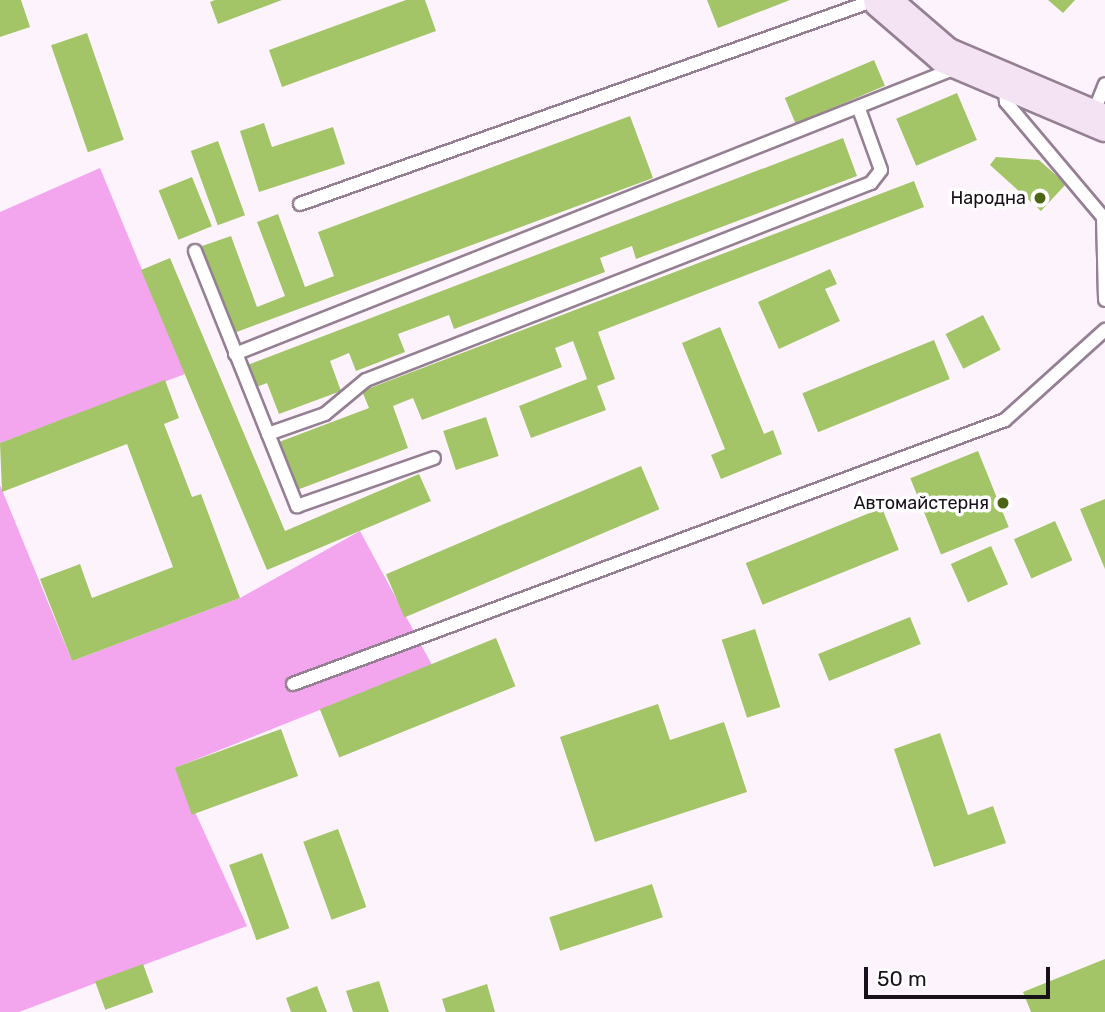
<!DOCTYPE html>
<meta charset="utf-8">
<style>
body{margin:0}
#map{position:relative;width:1105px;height:1012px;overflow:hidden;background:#fdf3fc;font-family:Rubik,sans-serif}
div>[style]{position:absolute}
.forest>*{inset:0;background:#f3a6ed}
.building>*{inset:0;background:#a3c567;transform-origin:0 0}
.roads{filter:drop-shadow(2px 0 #958093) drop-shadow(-2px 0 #958093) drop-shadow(0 2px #958093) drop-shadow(0 -2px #958093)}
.lane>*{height:12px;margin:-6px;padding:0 6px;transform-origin:6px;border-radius:6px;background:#fff}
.secondary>*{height:35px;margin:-17.5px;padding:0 17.5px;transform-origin:17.5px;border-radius:17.5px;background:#f4e4f3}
.dots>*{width:19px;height:19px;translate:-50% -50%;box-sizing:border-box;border:4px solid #fff;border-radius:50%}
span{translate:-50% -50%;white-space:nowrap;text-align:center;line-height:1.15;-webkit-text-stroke:7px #fff;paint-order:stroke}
.poi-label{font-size:18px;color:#191119}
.right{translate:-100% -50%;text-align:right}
.scale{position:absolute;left:864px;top:967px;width:186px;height:32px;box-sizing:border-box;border:4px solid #191119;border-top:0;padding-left:9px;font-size:21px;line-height:24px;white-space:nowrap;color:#191119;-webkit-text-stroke:5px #fff;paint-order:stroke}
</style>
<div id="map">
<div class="forest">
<div style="clip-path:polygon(100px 168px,185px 374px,0 443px,0 212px)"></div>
<div style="clip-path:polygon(0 485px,72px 661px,240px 598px,360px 531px,432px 665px,175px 768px,247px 926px,19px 1012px,0 1012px)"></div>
</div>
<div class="building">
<div style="clip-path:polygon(0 0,21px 0,30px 27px,0 37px)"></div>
<div style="clip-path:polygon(282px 0,218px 24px,210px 2px,215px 0)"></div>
<div style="clip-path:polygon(406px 0,425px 0,436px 31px,282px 87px,269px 50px)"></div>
<div style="clip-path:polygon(707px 0,790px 0,718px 28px)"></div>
<div style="clip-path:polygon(1048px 0,1075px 0,1063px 13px)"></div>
<div style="left:87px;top:33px;width:113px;height:38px;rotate:71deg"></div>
<div style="left:874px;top:60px;width:28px;height:97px;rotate:67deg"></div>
<div style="left:957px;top:93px;width:51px;height:66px;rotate:67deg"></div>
<div style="clip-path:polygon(630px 116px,653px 178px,234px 333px,202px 246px,231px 236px,257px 307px,285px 296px,257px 222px,278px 214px,305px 287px,334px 276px,318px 232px)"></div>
<div style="clip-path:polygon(264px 123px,272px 147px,333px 127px,345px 164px,259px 192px,240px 131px)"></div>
<div style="clip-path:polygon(843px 138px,857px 176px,636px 259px,632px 246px,600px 258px,605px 272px,454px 329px,449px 315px,398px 334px,405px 352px,356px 371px,349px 353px,330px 361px,341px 391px,279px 414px,267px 383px,254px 388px,245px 366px)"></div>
<div style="left:218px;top:141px;width:79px;height:29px;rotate:70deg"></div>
<div style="clip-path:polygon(996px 157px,1039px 160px,1066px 184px,1041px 211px,990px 165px)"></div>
<div style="left:192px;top:177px;width:53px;height:36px;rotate:68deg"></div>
<div style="clip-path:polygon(914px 181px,924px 207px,598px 332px,615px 379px,597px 386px,606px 410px,531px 438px,519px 406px,587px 379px,573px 341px,555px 348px,562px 367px,422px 420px,413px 398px,393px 406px,408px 448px,297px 490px,279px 442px,369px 408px,362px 391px)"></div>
<div style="clip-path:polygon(170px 258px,285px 531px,419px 474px,431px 501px,267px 570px,141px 270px)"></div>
<div style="clip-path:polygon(830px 269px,837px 284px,825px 289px,840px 321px,779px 349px,758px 302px)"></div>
<div style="left:983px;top:315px;width:39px;height:42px;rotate:63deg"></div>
<div style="clip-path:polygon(720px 327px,764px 434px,773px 430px,782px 454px,721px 479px,711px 455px,725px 449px,682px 343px)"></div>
<div style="left:934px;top:340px;width:42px;height:142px;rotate:68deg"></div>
<div style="clip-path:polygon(165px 380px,179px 418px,164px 424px,192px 497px,201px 494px,240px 598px,72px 661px,40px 579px,80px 564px,92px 598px,173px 567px,127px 444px,2px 492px,0 443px)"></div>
<div style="left:486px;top:417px;width:41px;height:45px;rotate:72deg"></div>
<div style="left:978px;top:451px;width:82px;height:73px;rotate:68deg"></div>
<div style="left:641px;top:466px;width:47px;height:277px;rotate:67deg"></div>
<div style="clip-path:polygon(1105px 499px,1105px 569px,1080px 509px)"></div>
<div style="left:882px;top:508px;width:45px;height:147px;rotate:68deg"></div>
<div style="left:1055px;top:521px;width:43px;height:45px;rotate:66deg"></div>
<div style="left:991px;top:546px;width:42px;height:44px;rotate:66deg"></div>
<div style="left:910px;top:617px;width:29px;height:99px;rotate:68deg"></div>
<div style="left:755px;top:629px;width:82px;height:35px;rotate:72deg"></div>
<div style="left:496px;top:638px;width:52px;height:190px;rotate:68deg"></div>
<div style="clip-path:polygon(658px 704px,670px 740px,724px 722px,747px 792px,595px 842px,560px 737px)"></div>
<div style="left:281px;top:729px;width:50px;height:113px;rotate:70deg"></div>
<div style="clip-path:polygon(940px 733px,968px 815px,993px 806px,1006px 843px,934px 867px,894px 749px)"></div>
<div style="left:338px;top:829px;width:83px;height:37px;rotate:70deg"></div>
<div style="left:262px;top:853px;width:80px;height:35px;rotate:70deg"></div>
<div style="left:652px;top:884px;width:35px;height:108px;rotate:72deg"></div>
<div style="clip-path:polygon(1105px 959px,1105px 1012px,1031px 1012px,1023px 992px)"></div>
<div style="left:143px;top:964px;width:30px;height:51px;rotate:70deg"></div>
<div style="clip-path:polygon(379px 981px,389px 1012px,353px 1012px,346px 991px)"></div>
<div style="clip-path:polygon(487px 984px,495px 1012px,446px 1012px,442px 999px)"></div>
<div style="clip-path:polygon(317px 986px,327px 1012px,291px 1012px,286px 998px)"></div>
</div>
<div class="roads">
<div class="lane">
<div style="left:1004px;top:83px;width:19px;rotate:84deg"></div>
<div style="left:1006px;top:102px;width:150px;rotate:49.9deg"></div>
<div style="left:1103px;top:217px;width:83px;rotate:88.6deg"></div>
<div style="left:1093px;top:114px;width:32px;rotate:-68deg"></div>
<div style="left:300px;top:204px;width:610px;rotate:-19.53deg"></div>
<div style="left:195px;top:251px;width:275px;rotate:68.2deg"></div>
<div style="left:297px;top:506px;width:145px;rotate:-19.3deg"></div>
<div style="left:235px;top:354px;width:781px;rotate:-21.64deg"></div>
<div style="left:268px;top:434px;width:60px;rotate:-19.3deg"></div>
<div style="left:325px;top:414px;width:53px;rotate:-39.7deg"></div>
<div style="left:366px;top:380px;width:542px;rotate:-21.31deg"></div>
<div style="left:871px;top:183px;width:16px;rotate:-52deg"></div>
<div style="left:881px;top:170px;width:65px;rotate:-109.8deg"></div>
<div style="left:293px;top:684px;width:759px;rotate:-20.34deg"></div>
<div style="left:1005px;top:420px;width:135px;rotate:-42deg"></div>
</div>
<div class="secondary">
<div style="left:881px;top:0;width:84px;rotate:40.7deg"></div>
<div style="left:945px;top:55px;width:174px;rotate:23deg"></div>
</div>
</div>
<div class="dots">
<div style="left:1040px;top:198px;background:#4c6515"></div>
<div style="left:1003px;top:503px;background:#4c6515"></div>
</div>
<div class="poi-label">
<span class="right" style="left:1026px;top:198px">Народна</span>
<span class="right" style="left:989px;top:503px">Автомайстерня</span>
</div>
<div class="scale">50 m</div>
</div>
